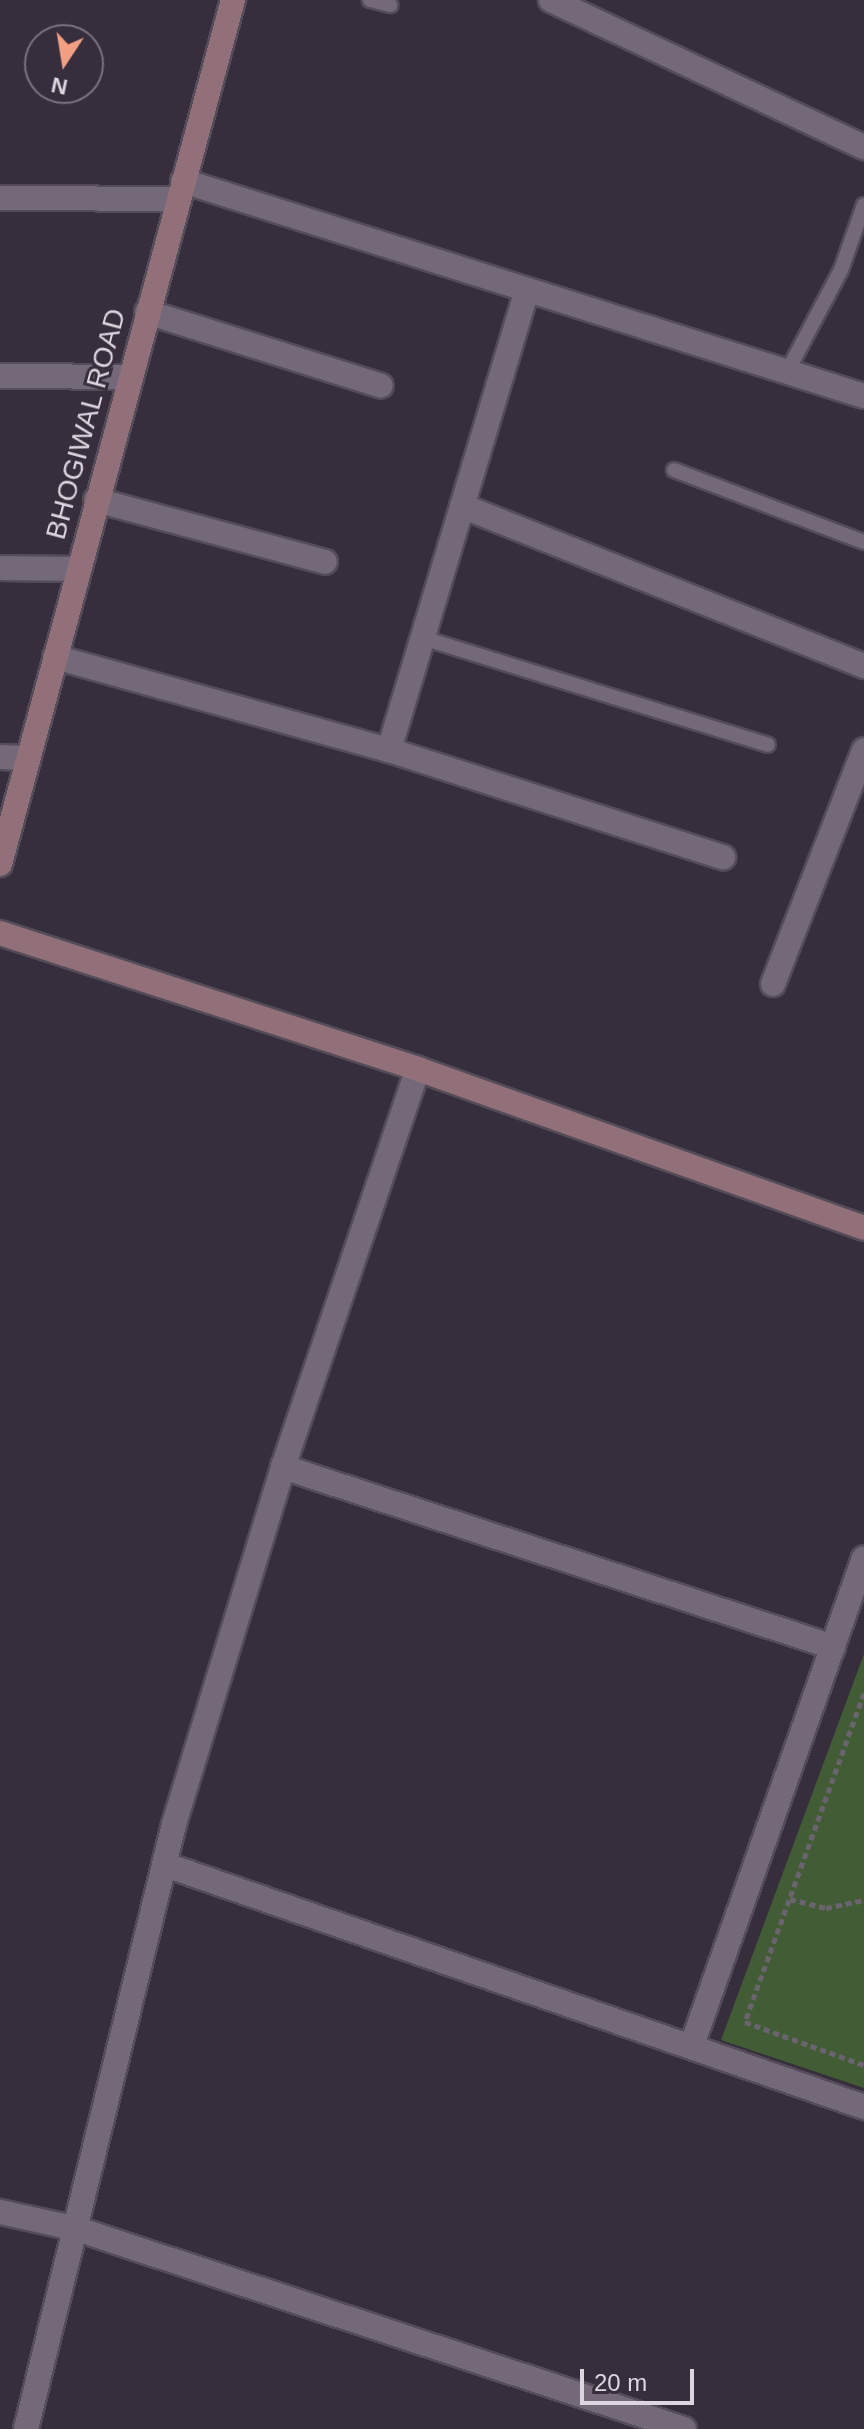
<!DOCTYPE html>
<style>
body{margin:0}
#map{position:relative;width:864px;height:2429px;overflow:hidden;background:#372e3d;font-family:Helvetica,sans-serif}
div>[style]{position:absolute}
.green>*{inset:0;background:#425d36}
.path>*{height:5px;margin-top:-2.5px;transform-origin:0;background:repeating-linear-gradient(90deg,#6b6370 0 6px,transparent 0 10px)}
.roads{filter:drop-shadow(2px 0 #544c58) drop-shadow(-2px 0 #544c58) drop-shadow(0 2px #544c58) drop-shadow(0 -2px #544c58)}
.lane>*{height:14px;margin:-7px;padding:0 7px;transform-origin:7px;border-radius:7px;background:#736979}
.street>*{height:24px;margin:-12px;padding:0 12px;transform-origin:12px;border-radius:12px;background:#736979}
.secondary>*{height:24px;margin:-12px;padding:0 12px;transform-origin:12px;border-radius:12px;background:#92707a}
span{translate:-50% -50%;white-space:nowrap;text-align:center;line-height:1.15;-webkit-text-stroke:6px #372e3d;paint-order:stroke}
.street-label{font-size:28px;color:#dbd6df}
.north{position:absolute;left:24px;top:24px;width:80px;height:80px;box-sizing:border-box;background:#372e3d;border:2px solid #79717e;border-radius:50%;rotate:192deg;font-size:22px;font-weight:700;line-height:32px;text-align:center;color:#dbd6df}
.north::after{content:'';display:block;margin:auto;width:28px;height:36px;background:#f2a081;clip-path:polygon(50% 0,100% 100%,50% 72%,0 100%)}
.scale{position:absolute;left:580px;top:2369px;width:114px;height:36px;box-sizing:border-box;border:4px solid #dbd6df;border-top:0;padding-left:10px;font-size:24px;line-height:28px;white-space:nowrap;color:#dbd6df;-webkit-text-stroke:6px #372e3d;paint-order:stroke}
</style>
<div id="map">
<div class="green">
<div style="clip-path:polygon(864px 1654px,864px 2088px,721px 2040px)"></div>
</div>
<div class="path">
<div style="left:864px;top:1693px;width:350px;rotate:109.9deg"></div>
<div style="left:745px;top:2022px;width:127px;rotate:19.9deg"></div>
<div style="left:790px;top:1899px;width:37px;rotate:14deg"></div>
<div style="left:826px;top:1908px;width:39px;rotate:-12deg"></div>
</div>
<div class="roads">
<div class="lane">
<div style="left:370px;top:0;width:21px;rotate:14deg"></div>
<div style="left:787px;top:372px;width:115px;rotate:-62.1deg"></div>
<div style="left:841px;top:270px;width:69px;rotate:-70.5deg"></div>
<div style="left:674px;top:470px;width:203px;rotate:20.8deg"></div>
<div style="left:423px;top:638px;width:361px;rotate:17.2deg"></div>
</div>
<div class="street">
<div style="left:551px;top:0;width:346px;rotate:25.2deg"></div>
<div style="left:183px;top:181px;width:714px;rotate:17.52deg"></div>
<div style="left:0;top:198px;width:178px;rotate:0.3deg"></div>
<div style="left:147px;top:312px;width:245px;rotate:17.5deg"></div>
<div style="left:0;top:376px;width:130px;rotate:0.4deg"></div>
<div style="left:96px;top:500px;width:237px;rotate:15.1deg"></div>
<div style="left:462px;top:506px;width:433px;rotate:21.7deg"></div>
<div style="left:0;top:568px;width:78px;rotate:0.7deg"></div>
<div style="left:55px;top:657px;width:347px;rotate:15.6deg"></div>
<div style="left:389px;top:750px;width:351px;rotate:17.8deg"></div>
<div style="left:389px;top:750px;width:480px;rotate:-73.3deg"></div>
<div style="left:0;top:757px;width:28px;rotate:2deg"></div>
<div style="left:773px;top:984px;width:251px;rotate:-68.7deg"></div>
<div style="left:283px;top:1467px;width:579px;rotate:18.12deg"></div>
<div style="left:166px;top:1865px;width:739px;rotate:19.12deg"></div>
<div style="left:692px;top:2045px;width:516px;rotate:-70.55deg"></div>
<div style="left:0;top:2212px;width:79px;rotate:12.4deg"></div>
<div style="left:77px;top:2229px;width:639px;rotate:18.24deg"></div>
<div style="left:26px;top:2429px;width:623px;rotate:-76.25deg"></div>
<div style="left:174px;top:1824px;width:373px;rotate:-73deg"></div>
<div style="left:283px;top:1467px;width:420px;rotate:-71.3deg"></div>
</div>
<div class="secondary">
<div style="left:0;top:864px;width:895px;rotate:-74.91deg"></div>
<div style="left:0;top:933px;width:440px;rotate:18deg"></div>
<div style="left:418px;top:1069px;width:473px;rotate:19.6deg"></div>
</div>
</div>
<div class="street-label">
<span style="left:86px;top:424px;rotate:-75deg">BHOGIWAL ROAD</span>
</div>
<div class="north">N</div>
<div class="scale">20 m</div>
</div>
